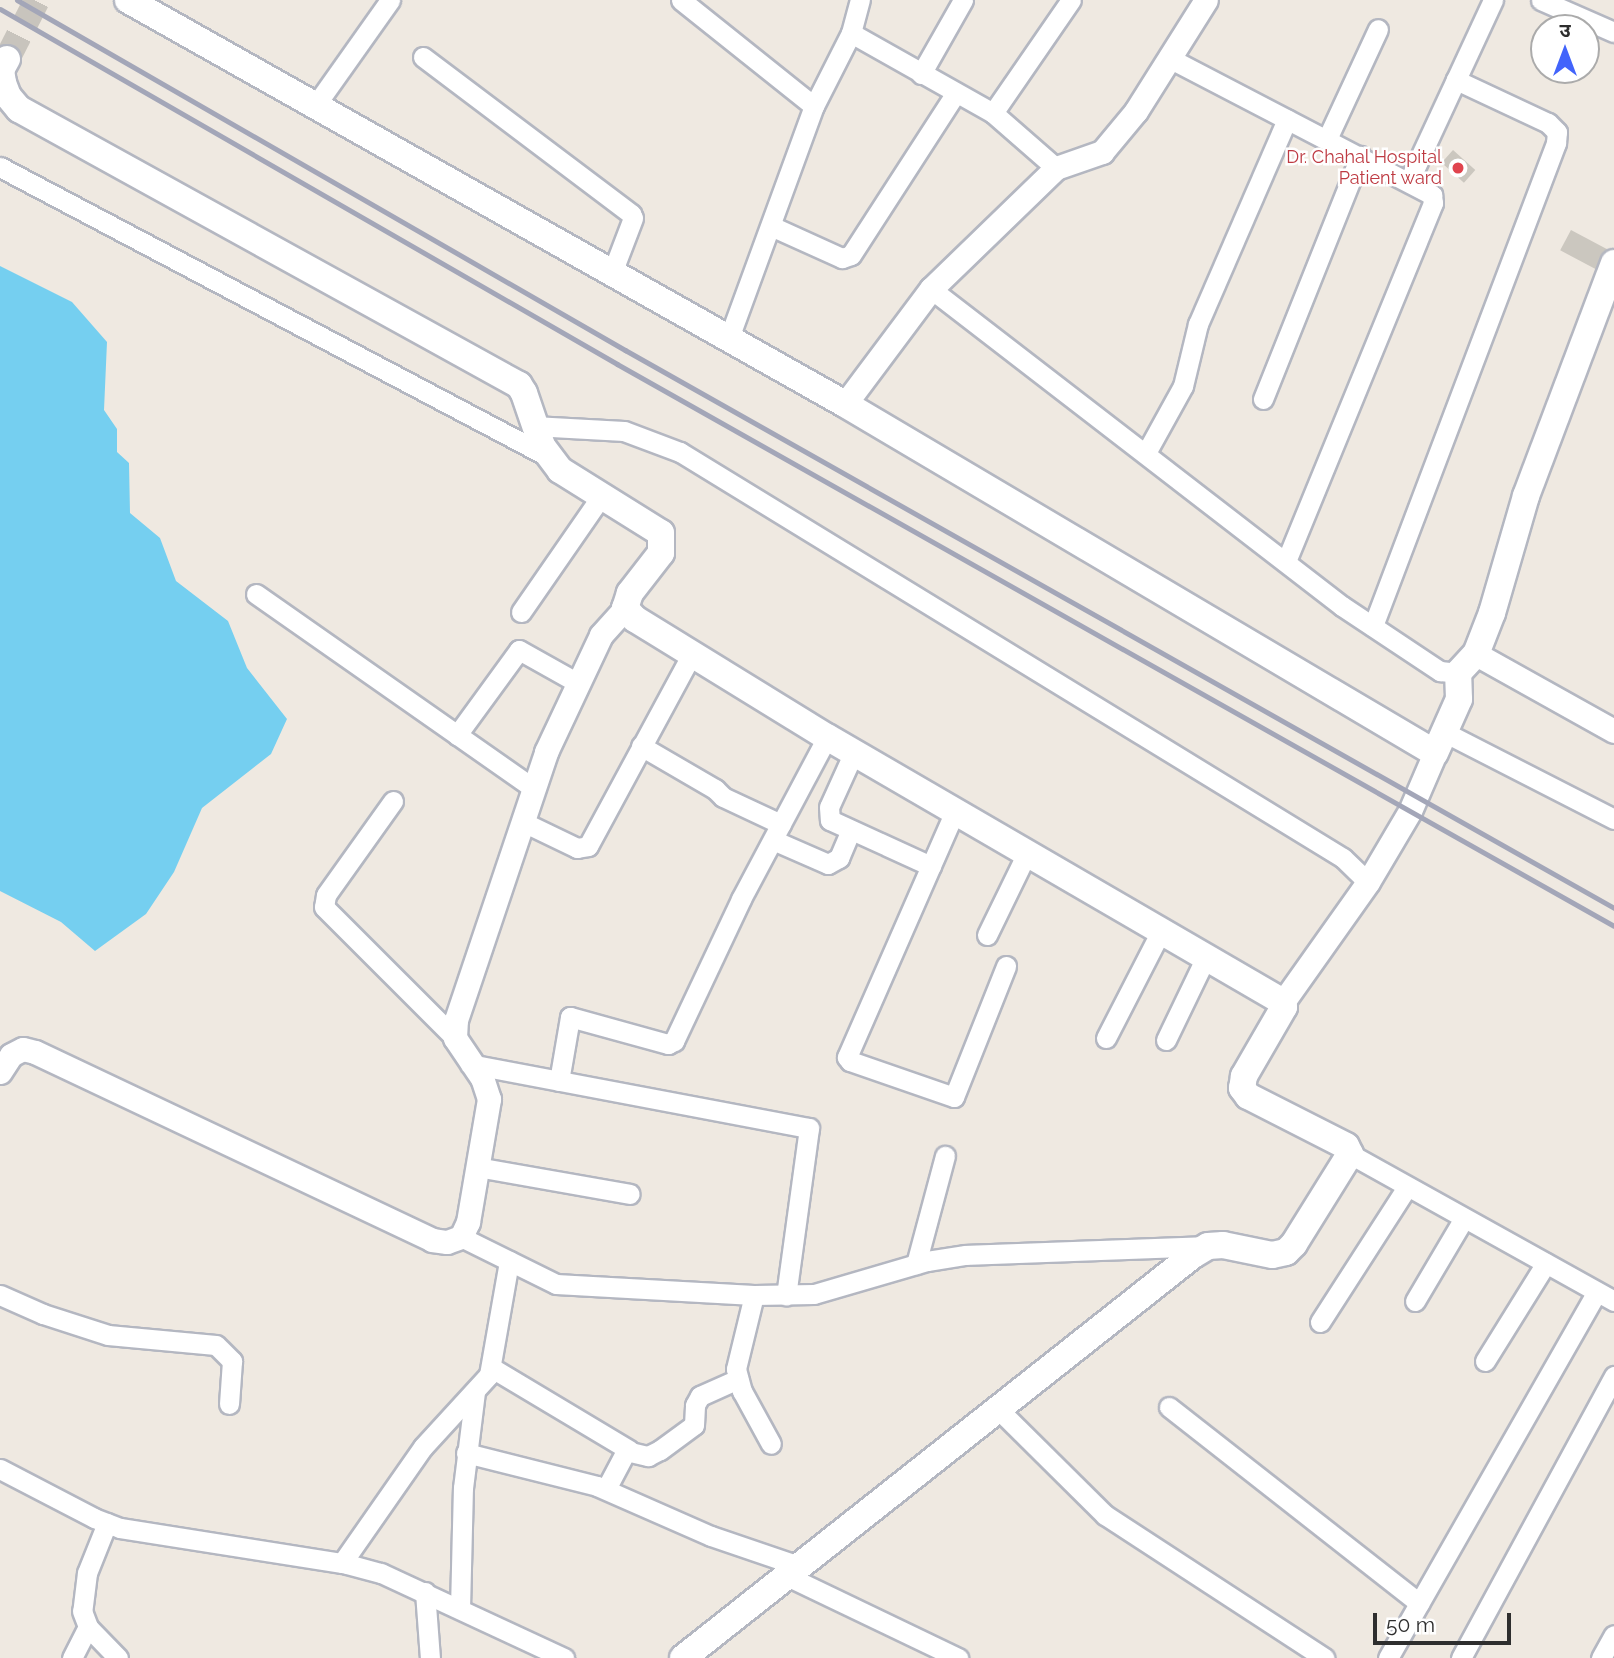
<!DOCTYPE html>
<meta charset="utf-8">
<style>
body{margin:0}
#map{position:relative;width:1614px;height:1658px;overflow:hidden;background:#efe9e1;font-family:Raleway,"Noto Sans Devanagari",sans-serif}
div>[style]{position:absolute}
.water>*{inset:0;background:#75cff0}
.building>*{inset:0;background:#cbc7bf;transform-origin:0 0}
.secondary-tunnel>*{height:26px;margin-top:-13px;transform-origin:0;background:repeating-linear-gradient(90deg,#c8c4bd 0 26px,transparent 0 39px)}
.roads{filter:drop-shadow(2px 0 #b4b7c1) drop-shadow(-2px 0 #b4b7c1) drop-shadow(0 2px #b4b7c1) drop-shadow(0 -2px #b4b7c1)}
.minor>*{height:19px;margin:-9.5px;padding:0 9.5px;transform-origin:9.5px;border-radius:9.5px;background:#fff}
.tertiary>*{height:23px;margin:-11.5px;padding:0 11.5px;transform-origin:11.5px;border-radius:11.5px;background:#fff}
.secondary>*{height:26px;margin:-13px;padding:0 13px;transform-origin:13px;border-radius:13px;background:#fff}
.rail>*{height:5px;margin:-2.5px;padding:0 2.5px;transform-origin:2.5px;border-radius:2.5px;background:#a3a6b8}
.dots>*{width:19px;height:19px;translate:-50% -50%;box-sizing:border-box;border:4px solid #fff;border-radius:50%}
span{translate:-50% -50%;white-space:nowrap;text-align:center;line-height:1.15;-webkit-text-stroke:5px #fff;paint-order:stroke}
.health-label{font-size:18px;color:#be3a42}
.right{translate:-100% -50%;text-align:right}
.north{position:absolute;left:1530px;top:14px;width:70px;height:70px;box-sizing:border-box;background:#fff;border:2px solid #ababab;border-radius:50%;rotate:0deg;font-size:19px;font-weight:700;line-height:28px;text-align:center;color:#2e2e2e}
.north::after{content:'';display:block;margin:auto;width:24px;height:32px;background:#4264fb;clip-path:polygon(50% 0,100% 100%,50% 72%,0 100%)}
.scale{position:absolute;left:1373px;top:1613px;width:138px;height:32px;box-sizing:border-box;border:4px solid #2e2e2e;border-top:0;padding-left:9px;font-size:21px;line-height:24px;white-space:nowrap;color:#2e2e2e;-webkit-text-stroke:5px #fff;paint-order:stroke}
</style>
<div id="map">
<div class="water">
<div style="clip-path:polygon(0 266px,72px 302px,107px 342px,104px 410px,117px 429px,117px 452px,129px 463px,130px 513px,160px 538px,176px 581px,228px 621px,247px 668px,287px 719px,271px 754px,202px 808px,174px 872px,146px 914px,95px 951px,61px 922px,0 891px)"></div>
</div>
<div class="building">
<div style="left:1453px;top:150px;width:30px;height:17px;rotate:42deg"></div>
<div style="left:1571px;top:230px;width:41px;height:23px;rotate:28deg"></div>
</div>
<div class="secondary-tunnel">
<div style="left:7px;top:59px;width:66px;rotate:-63deg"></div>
</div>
<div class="roads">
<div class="minor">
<div style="left:681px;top:0;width:170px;rotate:38.6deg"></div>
<div style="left:1541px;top:0;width:80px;rotate:23.7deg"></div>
<div style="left:851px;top:33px;width:163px;rotate:29.4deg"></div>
<div style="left:993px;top:113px;width:84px;rotate:41.1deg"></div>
<div style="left:423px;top:57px;width:261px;rotate:37deg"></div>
<div style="left:631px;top:214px;width:4px;rotate:63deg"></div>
<div style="left:633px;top:218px;width:59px;rotate:110.9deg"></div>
<div style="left:1169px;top:58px;width:297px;rotate:27.5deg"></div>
<div style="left:1432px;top:195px;width:8px;rotate:83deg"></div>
<div style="left:1433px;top:203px;width:388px;rotate:112.3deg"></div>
<div style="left:921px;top:74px;width:85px;rotate:-60.4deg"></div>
<div style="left:315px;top:106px;width:130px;rotate:-54.7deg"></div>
<div style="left:993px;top:113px;width:137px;rotate:-55.4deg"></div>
<div style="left:1327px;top:139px;width:121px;rotate:-65.1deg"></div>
<div style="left:0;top:167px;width:621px;rotate:27.84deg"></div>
<div style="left:1409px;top:181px;width:200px;rotate:-65.1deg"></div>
<div style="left:771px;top:226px;width:78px;rotate:24.3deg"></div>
<div style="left:842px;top:258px;width:9px;rotate:-18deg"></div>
<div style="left:851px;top:255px;width:193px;rotate:-57.1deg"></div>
<div style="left:931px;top:289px;width:519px;rotate:37.64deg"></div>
<div style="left:1342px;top:606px;width:118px;rotate:33.6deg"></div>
<div style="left:1440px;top:671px;width:18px;rotate:6deg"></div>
<div style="left:729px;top:338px;width:247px;rotate:-69.9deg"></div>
<div style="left:814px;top:106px;width:82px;rotate:-63.1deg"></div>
<div style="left:851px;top:33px;width:34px;rotate:-75deg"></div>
<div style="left:1263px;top:399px;width:262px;rotate:-68.2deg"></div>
<div style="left:533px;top:426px;width:91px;rotate:3.1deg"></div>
<div style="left:624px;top:431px;width:60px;rotate:20.6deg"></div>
<div style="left:680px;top:452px;width:777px;rotate:31.48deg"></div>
<div style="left:1343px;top:858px;width:35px;rotate:44deg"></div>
<div style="left:1146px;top:453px;width:77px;rotate:-61.1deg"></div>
<div style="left:1183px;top:386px;width:64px;rotate:-76.4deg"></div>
<div style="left:1198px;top:324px;width:223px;rotate:-66.5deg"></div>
<div style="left:256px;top:594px;width:340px;rotate:35deg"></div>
<div style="left:521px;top:612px;width:142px;rotate:-55.3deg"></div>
<div style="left:1373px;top:626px;width:517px;rotate:-69.25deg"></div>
<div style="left:1556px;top:143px;width:11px;rotate:-85deg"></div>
<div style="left:1557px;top:132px;width:13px;rotate:-135deg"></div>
<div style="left:1548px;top:123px;width:102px;rotate:-154.9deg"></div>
<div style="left:1444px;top:732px;width:191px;rotate:27.1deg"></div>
<div style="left:457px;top:735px;width:105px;rotate:-53.9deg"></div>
<div style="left:519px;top:650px;width:68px;rotate:29.2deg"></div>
<div style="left:641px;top:746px;width:86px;rotate:30.2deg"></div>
<div style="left:715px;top:789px;width:11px;rotate:45deg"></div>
<div style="left:723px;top:797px;width:64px;rotate:25deg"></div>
<div style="left:854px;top:752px;width:60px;rotate:114.4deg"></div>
<div style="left:829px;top:807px;width:13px;rotate:86deg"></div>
<div style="left:830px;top:820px;width:111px;rotate:24.5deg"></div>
<div style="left:393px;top:801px;width:115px;rotate:125.5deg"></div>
<div style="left:326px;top:895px;width:12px;rotate:99deg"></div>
<div style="left:324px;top:907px;width:185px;rotate:45deg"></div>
<div style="left:955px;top:811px;width:269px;rotate:113.7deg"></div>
<div style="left:847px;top:1057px;width:5px;rotate:53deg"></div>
<div style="left:850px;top:1061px;width:110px;rotate:19.1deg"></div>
<div style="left:954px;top:1097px;width:141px;rotate:-68.3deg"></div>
<div style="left:523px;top:822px;width:60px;rotate:25.7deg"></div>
<div style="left:577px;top:848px;width:11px;rotate:-10deg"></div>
<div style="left:588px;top:846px;width:218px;rotate:-61.6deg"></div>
<div style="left:773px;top:840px;width:60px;rotate:23.6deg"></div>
<div style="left:828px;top:864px;width:13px;rotate:-29deg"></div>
<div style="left:839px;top:858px;width:30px;rotate:-67deg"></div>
<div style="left:987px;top:935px;width:91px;rotate:-64deg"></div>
<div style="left:1106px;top:1038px;width:120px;rotate:-62.8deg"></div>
<div style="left:1166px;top:1040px;width:92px;rotate:-64.3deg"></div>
<div style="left:470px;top:1064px;width:345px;rotate:10.7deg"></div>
<div style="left:809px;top:1128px;width:169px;rotate:97.8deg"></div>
<div style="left:559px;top:1081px;width:65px;rotate:-80.2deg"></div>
<div style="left:570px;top:1017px;width:102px;rotate:15.4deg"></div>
<div style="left:668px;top:1044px;width:7px;rotate:-27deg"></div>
<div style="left:674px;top:1041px;width:157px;rotate:-64.7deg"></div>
<div style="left:741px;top:899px;width:183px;rotate:-62deg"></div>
<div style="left:1350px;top:1154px;width:302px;rotate:29.1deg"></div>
<div style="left:477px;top:1167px;width:155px;rotate:10deg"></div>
<div style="left:461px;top:1237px;width:106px;rotate:26.3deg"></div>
<div style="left:556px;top:1284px;width:198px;rotate:3.2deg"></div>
<div style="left:754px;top:1295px;width:60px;rotate:-1deg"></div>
<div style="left:814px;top:1294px;width:118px;rotate:-16.3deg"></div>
<div style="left:927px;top:1261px;width:39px;rotate:-9deg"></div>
<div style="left:966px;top:1255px;width:241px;rotate:-2.1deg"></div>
<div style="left:916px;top:1264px;width:112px;rotate:-75deg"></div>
<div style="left:0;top:1295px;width:47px;rotate:23.8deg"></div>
<div style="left:43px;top:1314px;width:68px;rotate:17.9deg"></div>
<div style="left:108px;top:1335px;width:108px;rotate:5.3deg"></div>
<div style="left:216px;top:1345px;width:23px;rotate:45deg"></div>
<div style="left:232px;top:1361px;width:43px;rotate:94deg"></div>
<div style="left:754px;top:1295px;width:76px;rotate:103.7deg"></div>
<div style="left:736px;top:1369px;width:23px;rotate:75deg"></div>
<div style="left:742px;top:1391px;width:60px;rotate:61.3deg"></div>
<div style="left:1415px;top:1301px;width:96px;rotate:-59.4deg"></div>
<div style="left:1320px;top:1322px;width:161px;rotate:-57.2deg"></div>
<div style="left:1485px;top:1361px;width:115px;rotate:-58.1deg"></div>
<div style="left:492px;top:1368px;width:160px;rotate:30.9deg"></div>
<div style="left:1169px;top:1407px;width:318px;rotate:38.1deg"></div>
<div style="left:998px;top:1409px;width:151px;rotate:44.7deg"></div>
<div style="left:1105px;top:1515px;width:262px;rotate:33.1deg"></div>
<div style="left:466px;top:1453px;width:135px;rotate:14.1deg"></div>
<div style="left:597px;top:1486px;width:124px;rotate:23.7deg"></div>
<div style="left:711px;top:1536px;width:93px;rotate:18.8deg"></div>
<div style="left:0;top:1469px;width:106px;rotate:27.5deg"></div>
<div style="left:94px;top:1518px;width:28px;rotate:21deg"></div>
<div style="left:120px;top:1528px;width:230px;rotate:9deg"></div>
<div style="left:347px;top:1564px;width:35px;rotate:15deg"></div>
<div style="left:381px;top:1573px;width:202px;rotate:24.9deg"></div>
<div style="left:606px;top:1489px;width:43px;rotate:-62.2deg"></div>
<div style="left:626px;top:1451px;width:23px;rotate:13deg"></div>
<div style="left:648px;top:1456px;width:13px;rotate:-27deg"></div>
<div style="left:660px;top:1450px;width:42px;rotate:-36.3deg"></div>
<div style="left:694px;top:1425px;width:20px;rotate:-87deg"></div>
<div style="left:695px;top:1405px;width:10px;rotate:-61deg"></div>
<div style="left:700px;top:1396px;width:42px;rotate:-24.1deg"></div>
<div style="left:107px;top:1523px;width:54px;rotate:111.8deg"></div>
<div style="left:87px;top:1573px;width:38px;rotate:97deg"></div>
<div style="left:82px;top:1611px;width:17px;rotate:69deg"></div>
<div style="left:88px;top:1627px;width:43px;rotate:45.9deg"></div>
<div style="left:342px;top:1563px;width:141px;rotate:-55.1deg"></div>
<div style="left:423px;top:1447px;width:98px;rotate:-47.5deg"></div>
<div style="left:489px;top:1375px;width:116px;rotate:-80deg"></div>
<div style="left:787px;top:1576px;width:190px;rotate:25.6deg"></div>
<div style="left:425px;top:1592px;width:66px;rotate:85.7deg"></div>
<div style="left:460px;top:1609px;width:121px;rotate:-88.6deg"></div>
<div style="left:463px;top:1488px;width:98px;rotate:-82.9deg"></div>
<div style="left:72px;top:1658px;width:35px;rotate:-63deg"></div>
<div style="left:1388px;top:1658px;width:421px;rotate:-60.3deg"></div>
<div style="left:1461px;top:1658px;width:321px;rotate:-61.5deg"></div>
<div style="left:1601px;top:1658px;width:26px;rotate:-61deg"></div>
</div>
<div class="tertiary">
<div style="left:845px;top:404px;width:144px;rotate:-53.2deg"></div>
<div style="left:931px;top:289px;width:174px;rotate:-44.1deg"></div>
<div style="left:1056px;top:168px;width:49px;rotate:-19.2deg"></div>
<div style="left:1102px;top:152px;width:53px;rotate:-50.3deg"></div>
<div style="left:1136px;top:111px;width:131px;rotate:-57.8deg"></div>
<div style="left:1476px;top:654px;width:158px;rotate:29.2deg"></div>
<div style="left:1283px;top:1002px;width:147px;rotate:-54.7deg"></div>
<div style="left:1368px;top:882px;width:82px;rotate:-59.4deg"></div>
<div style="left:1410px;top:811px;width:63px;rotate:-66.7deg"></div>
<div style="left:0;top:1072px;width:20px;rotate:-57deg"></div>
<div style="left:11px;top:1055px;width:13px;rotate:-27deg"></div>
<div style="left:23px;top:1049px;width:12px;rotate:14deg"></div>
<div style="left:35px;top:1052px;width:439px;rotate:25.3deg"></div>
<div style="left:432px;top:1240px;width:15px;rotate:8deg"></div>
<div style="left:447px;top:1242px;width:15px;rotate:-20deg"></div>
<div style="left:461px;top:1237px;width:17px;rotate:-65deg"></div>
<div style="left:468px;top:1222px;width:125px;rotate:-80.3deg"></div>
<div style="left:489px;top:1099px;width:22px;rotate:-108deg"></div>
<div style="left:482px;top:1078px;width:48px;rotate:-124deg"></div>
<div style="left:455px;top:1038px;width:18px;rotate:-87deg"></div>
<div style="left:456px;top:1020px;width:283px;rotate:-71.4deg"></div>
<div style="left:546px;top:752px;width:129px;rotate:-64.8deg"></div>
<div style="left:601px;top:635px;width:36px;rotate:-48deg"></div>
</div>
<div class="secondary">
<div style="left:128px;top:0;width:823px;rotate:29.4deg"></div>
<div style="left:845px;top:404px;width:685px;rotate:30.61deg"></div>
<div style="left:1435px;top:753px;width:59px;rotate:-66deg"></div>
<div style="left:1459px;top:699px;width:26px;rotate:-92deg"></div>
<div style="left:1458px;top:673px;width:26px;rotate:-47deg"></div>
<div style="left:1476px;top:654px;width:44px;rotate:-68.7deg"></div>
<div style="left:1492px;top:613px;width:122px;rotate:-73.8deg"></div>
<div style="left:1526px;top:496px;width:249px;rotate:-69.3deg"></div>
<div style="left:7px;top:59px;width:13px;rotate:119deg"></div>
<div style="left:1px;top:70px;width:13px;rotate:81deg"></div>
<div style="left:3px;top:83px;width:14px;rotate:69deg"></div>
<div style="left:8px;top:96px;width:17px;rotate:50deg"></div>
<div style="left:19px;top:109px;width:571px;rotate:28.9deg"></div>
<div style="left:519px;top:385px;width:9px;rotate:58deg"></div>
<div style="left:524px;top:393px;width:56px;rotate:71.2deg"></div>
<div style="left:542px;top:446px;width:30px;rotate:53deg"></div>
<div style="left:560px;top:470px;width:119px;rotate:32deg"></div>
<div style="left:661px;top:533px;width:20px;rotate:90deg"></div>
<div style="left:661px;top:553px;width:51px;rotate:127.8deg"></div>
<div style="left:630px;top:593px;width:16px;rotate:108deg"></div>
<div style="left:625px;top:608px;width:15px;rotate:48deg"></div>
<div style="left:635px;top:619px;width:225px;rotate:31.6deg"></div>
<div style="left:827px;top:737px;width:527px;rotate:30.16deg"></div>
<div style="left:1283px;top:1002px;width:5px;rotate:79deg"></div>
<div style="left:1284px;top:1007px;width:80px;rotate:120.1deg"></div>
<div style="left:1244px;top:1076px;width:12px;rotate:99deg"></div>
<div style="left:1242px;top:1088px;width:10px;rotate:53deg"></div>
<div style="left:1248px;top:1096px;width:110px;rotate:27deg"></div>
<div style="left:1346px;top:1146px;width:9px;rotate:63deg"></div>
<div style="left:1350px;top:1154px;width:106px;rotate:121.9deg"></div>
<div style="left:1294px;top:1244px;width:11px;rotate:135deg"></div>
<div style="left:1286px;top:1252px;width:14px;rotate:168deg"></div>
<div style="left:1272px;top:1255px;width:50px;rotate:-168.5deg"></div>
<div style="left:1223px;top:1245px;width:15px;rotate:176deg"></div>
<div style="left:1208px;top:1246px;width:17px;rotate:149deg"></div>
<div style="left:1193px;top:1255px;width:650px;rotate:141.68deg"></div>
</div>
</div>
<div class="rail">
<div style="left:17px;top:0;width:702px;rotate:29.93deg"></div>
<div style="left:625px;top:350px;width:1136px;rotate:29.43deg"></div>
<div style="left:0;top:9px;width:712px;rotate:29.91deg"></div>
<div style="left:617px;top:364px;width:1144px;rotate:29.41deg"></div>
</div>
<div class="dots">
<div style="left:1458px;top:168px;background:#e0444e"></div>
</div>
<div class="health-label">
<span class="right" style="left:1442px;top:168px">Dr. Chahal Hospital<br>Patient ward</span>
</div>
<div class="north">उ</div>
<div class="scale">50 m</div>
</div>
